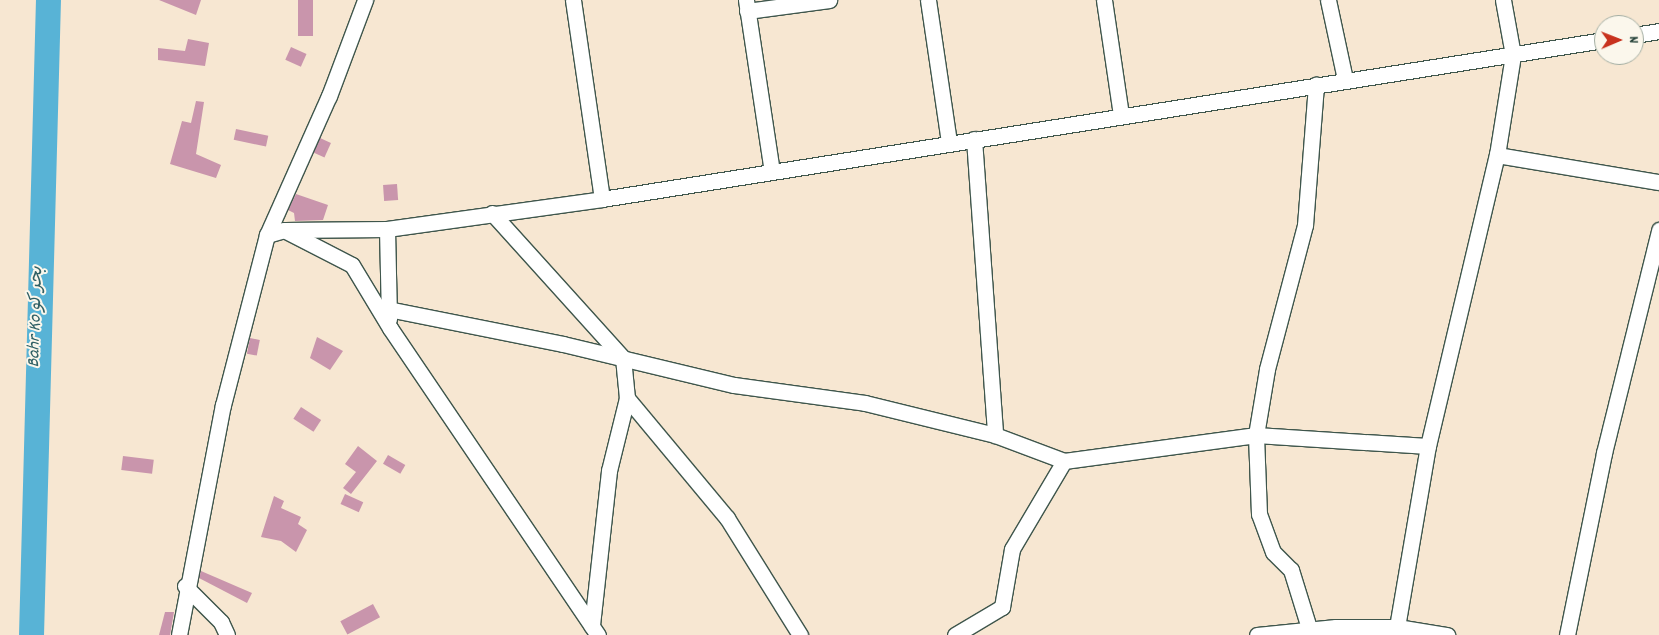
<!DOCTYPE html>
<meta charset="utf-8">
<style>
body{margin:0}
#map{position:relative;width:1659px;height:635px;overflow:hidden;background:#f7e7d2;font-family:Dekko,"Playpen Sans Arabic",sans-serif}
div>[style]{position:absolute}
.river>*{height:25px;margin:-12.5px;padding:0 12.5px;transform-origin:12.5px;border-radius:12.5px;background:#58b3d6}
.building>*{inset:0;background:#c995ac;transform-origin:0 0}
.roads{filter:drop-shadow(1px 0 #3f564c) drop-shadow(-1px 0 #3f564c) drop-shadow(0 1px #3f564c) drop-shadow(0 -1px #3f564c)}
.street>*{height:15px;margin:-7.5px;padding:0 7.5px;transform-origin:7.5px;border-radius:7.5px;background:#fff}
span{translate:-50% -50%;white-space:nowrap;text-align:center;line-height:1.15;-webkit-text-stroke:4px #fbf7ec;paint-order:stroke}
.water-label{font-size:18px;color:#306065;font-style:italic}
.north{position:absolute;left:1594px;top:15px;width:50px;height:50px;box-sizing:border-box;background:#fbf7ec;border:1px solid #a3ada2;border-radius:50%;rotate:89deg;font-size:14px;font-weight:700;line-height:20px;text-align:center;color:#1f3d34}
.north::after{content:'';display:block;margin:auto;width:18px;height:22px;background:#c8321e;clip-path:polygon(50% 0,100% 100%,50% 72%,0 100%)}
</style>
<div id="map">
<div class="river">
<div style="left:31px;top:635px;width:635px;rotate:-88.47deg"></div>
</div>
<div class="building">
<div style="clip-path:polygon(159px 0,201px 0,196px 15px)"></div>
<div style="left:298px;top:0;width:15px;height:36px"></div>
<div style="clip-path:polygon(188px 39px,209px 43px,205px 66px,158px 60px,158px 48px,185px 51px)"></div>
<div style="left:291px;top:47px;width:17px;height:14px;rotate:24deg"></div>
<div style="clip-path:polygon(196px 101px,204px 102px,196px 154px,221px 165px,216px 178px,170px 164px,182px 121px,191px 123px)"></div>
<div style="left:236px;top:129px;width:33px;height:11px;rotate:12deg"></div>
<div style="left:320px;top:138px;width:12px;height:16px;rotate:24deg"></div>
<div style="left:397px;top:184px;width:16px;height:14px;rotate:86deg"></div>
<div style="clip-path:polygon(296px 194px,328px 205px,323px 220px,295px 221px,294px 213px,288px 210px)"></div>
<div style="clip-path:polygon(317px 337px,343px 351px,330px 370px,310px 358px)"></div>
<div style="left:250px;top:338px;width:10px;height:16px;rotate:11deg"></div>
<div style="left:301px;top:407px;width:24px;height:14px;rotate:33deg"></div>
<div style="clip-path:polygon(358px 446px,377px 461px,351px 494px,343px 488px,356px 472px,345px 464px)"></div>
<div style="left:388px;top:455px;width:20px;height:10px;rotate:30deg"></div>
<div style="left:123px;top:456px;width:31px;height:14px;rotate:7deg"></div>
<div style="left:345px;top:494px;width:20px;height:11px;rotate:24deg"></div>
<div style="clip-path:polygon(274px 496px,284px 501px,281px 508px,301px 517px,298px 524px,307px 530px,296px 552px,281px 541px,261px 537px)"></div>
<div style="clip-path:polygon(201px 571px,252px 593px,247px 603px,199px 578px)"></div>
<div style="left:373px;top:604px;width:15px;height:37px;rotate:62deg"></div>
<div style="clip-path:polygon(165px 612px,174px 612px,170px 635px,159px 635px)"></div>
</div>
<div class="roads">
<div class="street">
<div style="left:573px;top:0;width:201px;rotate:81.7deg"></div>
<div style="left:746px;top:0;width:173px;rotate:81.4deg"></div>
<div style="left:928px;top:0;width:145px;rotate:81.6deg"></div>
<div style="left:1104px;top:0;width:116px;rotate:81.6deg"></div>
<div style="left:1328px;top:0;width:81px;rotate:77.9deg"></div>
<div style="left:747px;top:11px;width:83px;rotate:-7.6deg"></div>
<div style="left:1634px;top:35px;width:25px;rotate:-9deg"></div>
<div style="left:974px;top:139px;width:297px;rotate:85.9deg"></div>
<div style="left:1497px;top:155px;width:164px;rotate:9.5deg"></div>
<div style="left:492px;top:213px;width:195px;rotate:47.9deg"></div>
<div style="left:623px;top:358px;width:40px;rotate:84.3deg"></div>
<div style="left:627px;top:398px;width:75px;rotate:103.9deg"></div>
<div style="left:609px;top:471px;width:156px;rotate:96.3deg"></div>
<div style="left:387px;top:229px;width:90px;rotate:88.7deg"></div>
<div style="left:286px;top:231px;width:74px;rotate:27.3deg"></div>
<div style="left:352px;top:265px;width:74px;rotate:58.9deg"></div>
<div style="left:390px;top:328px;width:371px;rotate:55.9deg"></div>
<div style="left:267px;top:235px;width:18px;rotate:-16deg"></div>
<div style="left:284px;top:230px;width:103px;rotate:-0.6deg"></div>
<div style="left:387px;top:229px;width:217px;rotate:-7.9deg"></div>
<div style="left:602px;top:199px;width:1015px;rotate:-9.02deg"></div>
<div style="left:388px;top:309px;width:178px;rotate:11.3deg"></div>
<div style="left:563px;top:344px;width:176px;rotate:13.5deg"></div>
<div style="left:734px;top:385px;width:132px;rotate:7.8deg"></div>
<div style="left:865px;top:403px;width:134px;rotate:13.8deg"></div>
<div style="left:995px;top:435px;width:74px;rotate:20.6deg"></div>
<div style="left:1064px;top:461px;width:194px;rotate:-7.7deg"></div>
<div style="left:1256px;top:435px;width:172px;rotate:3.7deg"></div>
<div style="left:627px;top:398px;width:156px;rotate:50.2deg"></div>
<div style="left:727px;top:518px;width:138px;rotate:58deg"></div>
<div style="left:185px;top:586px;width:51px;rotate:45deg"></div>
<div style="left:221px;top:622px;width:14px;rotate:65deg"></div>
<div style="left:1397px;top:627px;width:184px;rotate:-80.3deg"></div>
<div style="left:1428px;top:446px;width:299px;rotate:-76.7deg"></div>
<div style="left:1497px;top:155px;width:101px;rotate:-80.9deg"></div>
<div style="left:1513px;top:55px;width:56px;rotate:-100.3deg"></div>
<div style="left:1309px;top:628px;width:61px;rotate:-107.2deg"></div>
<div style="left:1291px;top:570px;width:25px;rotate:-135deg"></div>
<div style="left:1273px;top:552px;width:40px;rotate:-110.2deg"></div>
<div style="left:1259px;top:514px;width:79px;rotate:-92.2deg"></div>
<div style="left:1256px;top:435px;width:67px;rotate:-80.5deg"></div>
<div style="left:1267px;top:369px;width:149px;rotate:-75.2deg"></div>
<div style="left:1305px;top:225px;width:141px;rotate:-85.5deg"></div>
<div style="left:179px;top:635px;width:234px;rotate:-79.2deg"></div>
<div style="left:223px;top:405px;width:176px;rotate:-75.5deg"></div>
<div style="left:267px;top:235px;width:152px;rotate:-66deg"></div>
<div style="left:329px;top:96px;width:103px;rotate:-69.4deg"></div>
<div style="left:955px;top:635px;width:55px;rotate:-30.8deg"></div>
<div style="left:1002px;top:607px;width:59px;rotate:-80.2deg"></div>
<div style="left:1012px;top:549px;width:102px;rotate:-59.4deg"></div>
<div style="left:1257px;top:635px;width:79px;rotate:-5.8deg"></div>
<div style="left:1336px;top:627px;width:61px"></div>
<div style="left:1397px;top:627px;width:51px;rotate:9.1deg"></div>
<div style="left:1567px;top:635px;width:186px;rotate:-78.5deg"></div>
<div style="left:1604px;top:453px;width:230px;rotate:-76.1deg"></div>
</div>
</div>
<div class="water-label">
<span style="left:37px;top:317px;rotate:-88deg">Bahr Ko بحر كو</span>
</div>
<div class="north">N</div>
</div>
